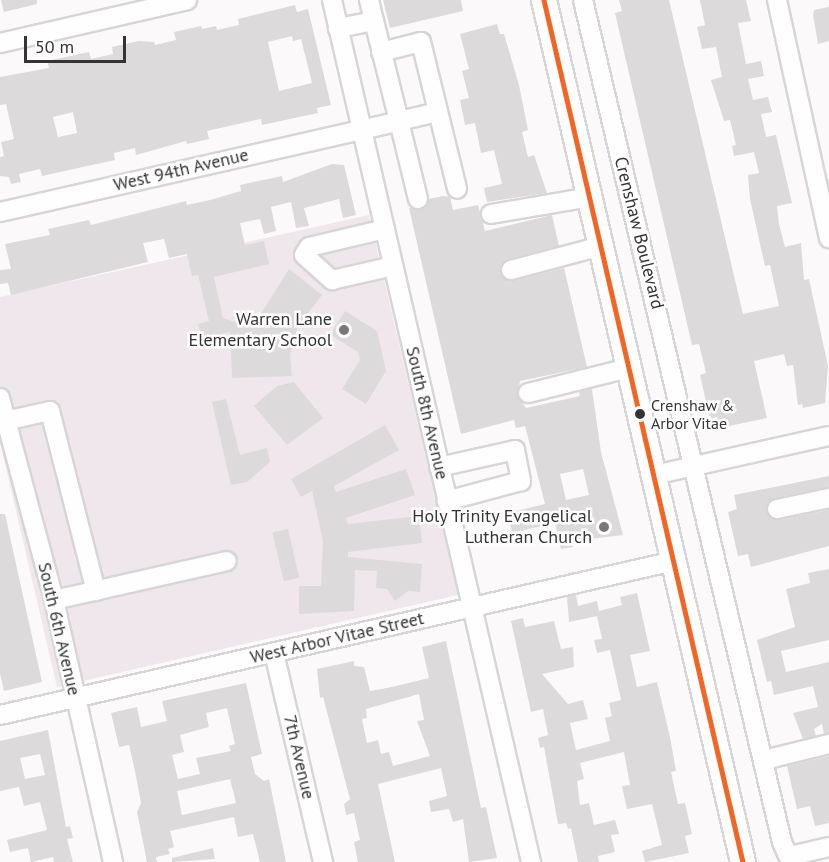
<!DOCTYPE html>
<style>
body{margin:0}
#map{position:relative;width:829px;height:862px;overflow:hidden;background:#fcf9fb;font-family:"PT Sans",sans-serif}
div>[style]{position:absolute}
.built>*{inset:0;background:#efe7eb}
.building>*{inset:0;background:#dddadc;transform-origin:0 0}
.roads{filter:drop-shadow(2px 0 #d7d5d6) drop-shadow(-2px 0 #d7d5d6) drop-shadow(0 2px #d7d5d6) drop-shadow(0 -2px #d7d5d6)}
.minor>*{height:18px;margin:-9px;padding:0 9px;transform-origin:9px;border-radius:9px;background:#fffefe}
.major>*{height:24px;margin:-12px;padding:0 12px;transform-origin:12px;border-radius:12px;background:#fffefe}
.bus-1>*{height:4.5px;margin:-2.25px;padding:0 2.25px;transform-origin:2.25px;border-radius:2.25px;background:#f26522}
.dots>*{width:16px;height:16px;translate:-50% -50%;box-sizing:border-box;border:3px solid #fff;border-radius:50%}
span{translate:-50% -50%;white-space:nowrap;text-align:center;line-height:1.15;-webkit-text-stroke:5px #fff;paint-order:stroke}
.bus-label{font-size:16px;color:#353334}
.left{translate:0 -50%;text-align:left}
.street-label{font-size:18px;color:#353334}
.poi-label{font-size:18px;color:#353334}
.right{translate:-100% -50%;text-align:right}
.scale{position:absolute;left:24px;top:36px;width:102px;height:27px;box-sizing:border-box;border:3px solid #353334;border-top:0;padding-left:8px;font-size:18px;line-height:21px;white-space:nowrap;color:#353334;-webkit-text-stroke:4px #fff;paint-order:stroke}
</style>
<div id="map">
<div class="built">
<div style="clip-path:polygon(369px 215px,458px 595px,57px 687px,0 442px,0 297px)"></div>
</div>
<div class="building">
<div style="clip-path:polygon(1px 0,37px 0,37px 4px,4px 12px)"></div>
<div style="clip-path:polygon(383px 0,461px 0,463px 11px,390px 28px)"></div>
<div style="clip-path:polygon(619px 0,669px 0,743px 314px,779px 306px,770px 265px,765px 266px,750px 199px,748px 175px,759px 173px,754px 152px,734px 156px,732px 146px,736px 145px,730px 120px,724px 121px,711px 80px,722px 77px,716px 47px,702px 49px,697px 27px,705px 25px,700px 0,746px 0,751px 21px,738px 23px,746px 64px,761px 61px,764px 76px,748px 79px,753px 100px,768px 97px,772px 112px,761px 114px,766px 137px,776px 135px,792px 203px,777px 206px,779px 224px,785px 247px,801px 243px,804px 280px,809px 279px,828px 366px,825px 403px,803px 408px,802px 404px,798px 405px,793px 365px,787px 366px,784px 354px,754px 361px,767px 418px,719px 428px,717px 417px,710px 419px,700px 375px,706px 373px,699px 344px,692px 345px,615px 13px,622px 11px)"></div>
<div style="clip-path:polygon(evenodd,295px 5px,297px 12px,308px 9px,331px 105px,317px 108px,318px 113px,262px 125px,261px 119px,207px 131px,209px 139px,187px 144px,186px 141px,136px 155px,135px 148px,114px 153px,115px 160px,42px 176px,40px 169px,19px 174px,21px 182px,11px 184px,9px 177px,0 176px,0 157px,4px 156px,1px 142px,14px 139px,6px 104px,0 105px,0 77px,49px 68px,47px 61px,89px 52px,91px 59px,113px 54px,112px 47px,139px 41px,154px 42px,155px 45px,176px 40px,174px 32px,201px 26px,202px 29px,216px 26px,217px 30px,239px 25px,238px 19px,295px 5px,292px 36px,293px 41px,301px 39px,312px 83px,279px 91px,268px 42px,292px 36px,295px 5px,73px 112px,77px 133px,58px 137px,53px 117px,73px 112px)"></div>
<div style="clip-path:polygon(829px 7px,829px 41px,818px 44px,813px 15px,814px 10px)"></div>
<div style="clip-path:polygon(497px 24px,500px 34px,504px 34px,519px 85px,528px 130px,522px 132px,528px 157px,534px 155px,547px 193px,487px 202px,484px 188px,502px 184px,494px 150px,481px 153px,475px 123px,465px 125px,460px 100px,469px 98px,462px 71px,469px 69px,460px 34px)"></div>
<div style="clip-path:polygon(332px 164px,344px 165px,356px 215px,343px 218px,339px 199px,304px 208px,309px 226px,296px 228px,291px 202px,271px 207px,276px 231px,264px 234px,260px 219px,240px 223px,245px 245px,264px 241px,269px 264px,214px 277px,223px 318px,252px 328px,289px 269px,322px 295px,298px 326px,290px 355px,292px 376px,232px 378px,230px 332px,202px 338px,198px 324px,209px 321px,198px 275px,192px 276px,187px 254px,169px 258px,164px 239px,143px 243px,148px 262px,11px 295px,8px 283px,0 284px,0 270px,11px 269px,5px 244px,50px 235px,48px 229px,89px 220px,91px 225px,186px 201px,187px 205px,210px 200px,241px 191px,240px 185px,282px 176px,283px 182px)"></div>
<div style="clip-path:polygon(evenodd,443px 196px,450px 197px,453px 210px,478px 205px,485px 231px,552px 215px,559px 246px,508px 259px,500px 272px,504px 278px,513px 281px,564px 268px,587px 367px,520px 381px,517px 395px,526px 408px,580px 396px,579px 392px,592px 389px,601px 452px,623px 535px,572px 541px,573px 547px,561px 549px,555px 523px,512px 533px,508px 513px,545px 504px,525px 426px,516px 428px,514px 420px,461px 434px,409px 208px,421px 210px,429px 199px,443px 196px,583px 469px,589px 495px,566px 500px,560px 474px,583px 469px)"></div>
<div style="clip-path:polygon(345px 311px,377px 331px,386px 371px,366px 404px,342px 389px,360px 360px,358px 352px,330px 335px)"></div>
<div style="clip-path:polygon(294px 382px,323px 418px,287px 445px,254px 406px,277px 386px)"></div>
<div style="clip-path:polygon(226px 399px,240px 455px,267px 448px,270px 462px,247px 482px,231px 485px,212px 402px)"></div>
<div style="clip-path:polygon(385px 425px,399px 450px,334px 486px,336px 492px,406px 469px,415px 495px,346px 518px,348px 524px,419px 516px,422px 543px,348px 552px,348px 557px,422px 564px,420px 592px,408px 591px,395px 601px,387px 589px,376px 588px,377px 571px,355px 570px,354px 611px,299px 614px,299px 586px,321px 586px,323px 541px,312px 491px,301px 497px,291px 479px)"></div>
<div style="clip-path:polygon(829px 476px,829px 487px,774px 498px,766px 511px,769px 517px,779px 520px,829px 510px,829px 546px,751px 567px,748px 554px,738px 556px,728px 512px,737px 509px,734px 495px)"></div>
<div style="clip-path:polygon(0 514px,5px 514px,42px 682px,4px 691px,0 674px)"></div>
<div style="left:288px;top:529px;width:50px;height:16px;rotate:77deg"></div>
<div style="clip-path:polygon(829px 569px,829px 640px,781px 651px,786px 672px,829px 662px,829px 733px,824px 734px,822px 724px,814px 729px,816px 736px,803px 739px,793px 713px,818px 707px,813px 686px,774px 695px,771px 681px,767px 682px,757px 640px,795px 627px,786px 589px,810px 583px,808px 573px)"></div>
<div style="clip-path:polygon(637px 593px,650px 651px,630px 655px,637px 687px,657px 682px,670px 737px,676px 771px,671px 772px,678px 804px,685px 803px,692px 834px,685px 836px,689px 853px,645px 862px,642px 851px,662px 845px,652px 804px,627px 809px,622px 786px,630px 785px,624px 752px,580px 763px,584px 779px,577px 781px,580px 805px,589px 803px,594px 825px,615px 820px,619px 834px,611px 835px,615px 852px,598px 856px,599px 862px,578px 862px,571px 828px,568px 829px,566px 823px,558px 824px,544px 747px,540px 748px,538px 738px,548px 735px,543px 709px,531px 712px,511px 621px,523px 618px,525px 627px,554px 621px,561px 649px,573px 647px,574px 667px,542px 674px,568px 704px,583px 700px,588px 719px,570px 723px,576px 750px,610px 741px,605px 718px,612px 716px,609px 703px,621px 700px,610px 650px,597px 653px,594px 640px,602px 639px,597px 616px,569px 622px,567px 597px,576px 595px,578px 606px,597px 601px,599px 611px,622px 605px,620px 597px)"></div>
<div style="clip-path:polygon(evenodd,446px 641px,481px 808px,486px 807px,497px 858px,469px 862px,463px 819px,453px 822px,449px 809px,431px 812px,429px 801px,447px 796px,441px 768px,378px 784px,395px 862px,358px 862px,354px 842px,360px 840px,354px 813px,346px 815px,344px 804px,350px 799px,323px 697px,320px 698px,317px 669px,354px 661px,354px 666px,364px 667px,370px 691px,392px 687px,429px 678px,422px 647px,446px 641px,419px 694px,424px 720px,417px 721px,430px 756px,393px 766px,389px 752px,381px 754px,378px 740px,367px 743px,362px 719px,367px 718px,366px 709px,419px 694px)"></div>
<div style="clip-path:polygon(evenodd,246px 683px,262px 754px,251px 757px,255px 774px,264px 781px,269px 779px,286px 862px,260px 862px,253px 834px,238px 837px,234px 817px,170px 831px,174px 847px,168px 849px,170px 854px,156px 857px,157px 862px,147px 862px,137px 812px,141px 803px,135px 771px,129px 745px,119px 747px,111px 713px,137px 707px,141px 727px,167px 721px,162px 701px,246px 683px,227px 708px,235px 744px,229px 746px,231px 751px,196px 758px,200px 774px,178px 779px,172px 755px,184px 752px,180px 735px,209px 727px,206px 713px,227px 708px,246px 683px,230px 779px,236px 803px,182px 815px,177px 791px,230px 779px)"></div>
<div style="clip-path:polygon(evenodd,48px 730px,66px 827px,70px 826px,73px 838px,67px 839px,73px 862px,54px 862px,53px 857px,31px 862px,28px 848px,10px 852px,7px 840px,47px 830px,40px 802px,24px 806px,19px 787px,0 791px,0 741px,48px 730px,40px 754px,45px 775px,25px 779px,20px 758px,40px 754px)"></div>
<div style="clip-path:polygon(829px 756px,829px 823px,815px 826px,810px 806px,797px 809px,787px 766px)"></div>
<div style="clip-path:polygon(213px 848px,215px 859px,172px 862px,172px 858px)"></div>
</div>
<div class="roads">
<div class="minor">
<div style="left:332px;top:0;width:885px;rotate:77deg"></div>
<div style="left:369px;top:0;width:22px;rotate:77deg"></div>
<div style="left:583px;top:0;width:865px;rotate:76.7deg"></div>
<div style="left:782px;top:842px;width:22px;rotate:66deg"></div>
<div style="left:777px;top:0;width:244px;rotate:77.7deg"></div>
<div style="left:0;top:43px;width:192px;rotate:-12.9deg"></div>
<div style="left:381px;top:52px;width:41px;rotate:-14deg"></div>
<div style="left:421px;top:42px;width:151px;rotate:76.2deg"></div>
<div style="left:418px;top:199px;width:80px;rotate:-103.7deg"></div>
<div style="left:399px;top:121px;width:40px;rotate:-13deg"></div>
<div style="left:0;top:212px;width:409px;rotate:-12.8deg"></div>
<div style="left:399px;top:121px;width:103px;rotate:-104deg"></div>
<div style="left:374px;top:21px;width:37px;rotate:169deg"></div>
<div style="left:491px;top:214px;width:100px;rotate:-9.7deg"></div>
<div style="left:385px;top:229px;width:78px;rotate:166.7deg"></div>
<div style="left:309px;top:247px;width:9px;rotate:122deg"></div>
<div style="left:304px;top:255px;width:38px;rotate:42deg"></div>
<div style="left:332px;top:280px;width:63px;rotate:-12.9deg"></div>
<div style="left:511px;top:270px;width:93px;rotate:-14.9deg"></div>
<div style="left:528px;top:393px;width:104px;rotate:-13.9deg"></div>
<div style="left:0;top:398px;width:209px;rotate:75deg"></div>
<div style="left:54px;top:600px;width:269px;rotate:77.3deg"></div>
<div style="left:5px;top:421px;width:46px;rotate:-12.5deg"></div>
<div style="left:50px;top:411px;width:186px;rotate:75.7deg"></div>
<div style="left:439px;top:467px;width:78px;rotate:-12.6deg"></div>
<div style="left:515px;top:450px;width:32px;rotate:79deg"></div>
<div style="left:521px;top:481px;width:77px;rotate:164.9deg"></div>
<div style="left:654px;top:475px;width:179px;rotate:-12.6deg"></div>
<div style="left:777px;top:509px;width:53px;rotate:-11.9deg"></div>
<div style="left:54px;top:600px;width:177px;rotate:-12.7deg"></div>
<div style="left:274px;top:653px;width:215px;rotate:76.8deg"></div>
<div style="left:0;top:715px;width:691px;rotate:-12.87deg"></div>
<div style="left:764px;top:760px;width:67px;rotate:-13.8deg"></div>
<div style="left:790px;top:856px;width:40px;rotate:-13deg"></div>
</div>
<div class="major">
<div style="left:544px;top:0;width:885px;rotate:77deg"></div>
</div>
</div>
<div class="bus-1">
<div style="left:544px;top:0;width:885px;rotate:77deg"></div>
</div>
<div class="dots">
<div style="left:344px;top:330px;background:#7b787a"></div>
<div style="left:640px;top:414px;background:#353334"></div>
<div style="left:604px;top:527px;background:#7b787a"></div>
</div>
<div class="bus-label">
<span class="left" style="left:651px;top:414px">Crenshaw &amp;<br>Arbor Vitae</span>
</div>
<div class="street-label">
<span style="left:181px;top:170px;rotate:-13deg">West 94th Avenue</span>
<span style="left:639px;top:233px;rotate:76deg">Crenshaw Boulevard</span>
<span style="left:427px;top:413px;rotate:77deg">South 8th Avenue</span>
<span style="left:59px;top:629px;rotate:77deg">South 6th Avenue</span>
<span style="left:337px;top:638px;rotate:-13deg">West Arbor Vitae Street</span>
<span style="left:299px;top:757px;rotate:77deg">7th Avenue</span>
</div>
<div class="poi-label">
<span class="right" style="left:332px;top:330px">Warren Lane<br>Elementary School</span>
<span class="right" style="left:592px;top:527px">Holy Trinity Evangelical<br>Lutheran Church</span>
</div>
<div class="scale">50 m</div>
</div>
